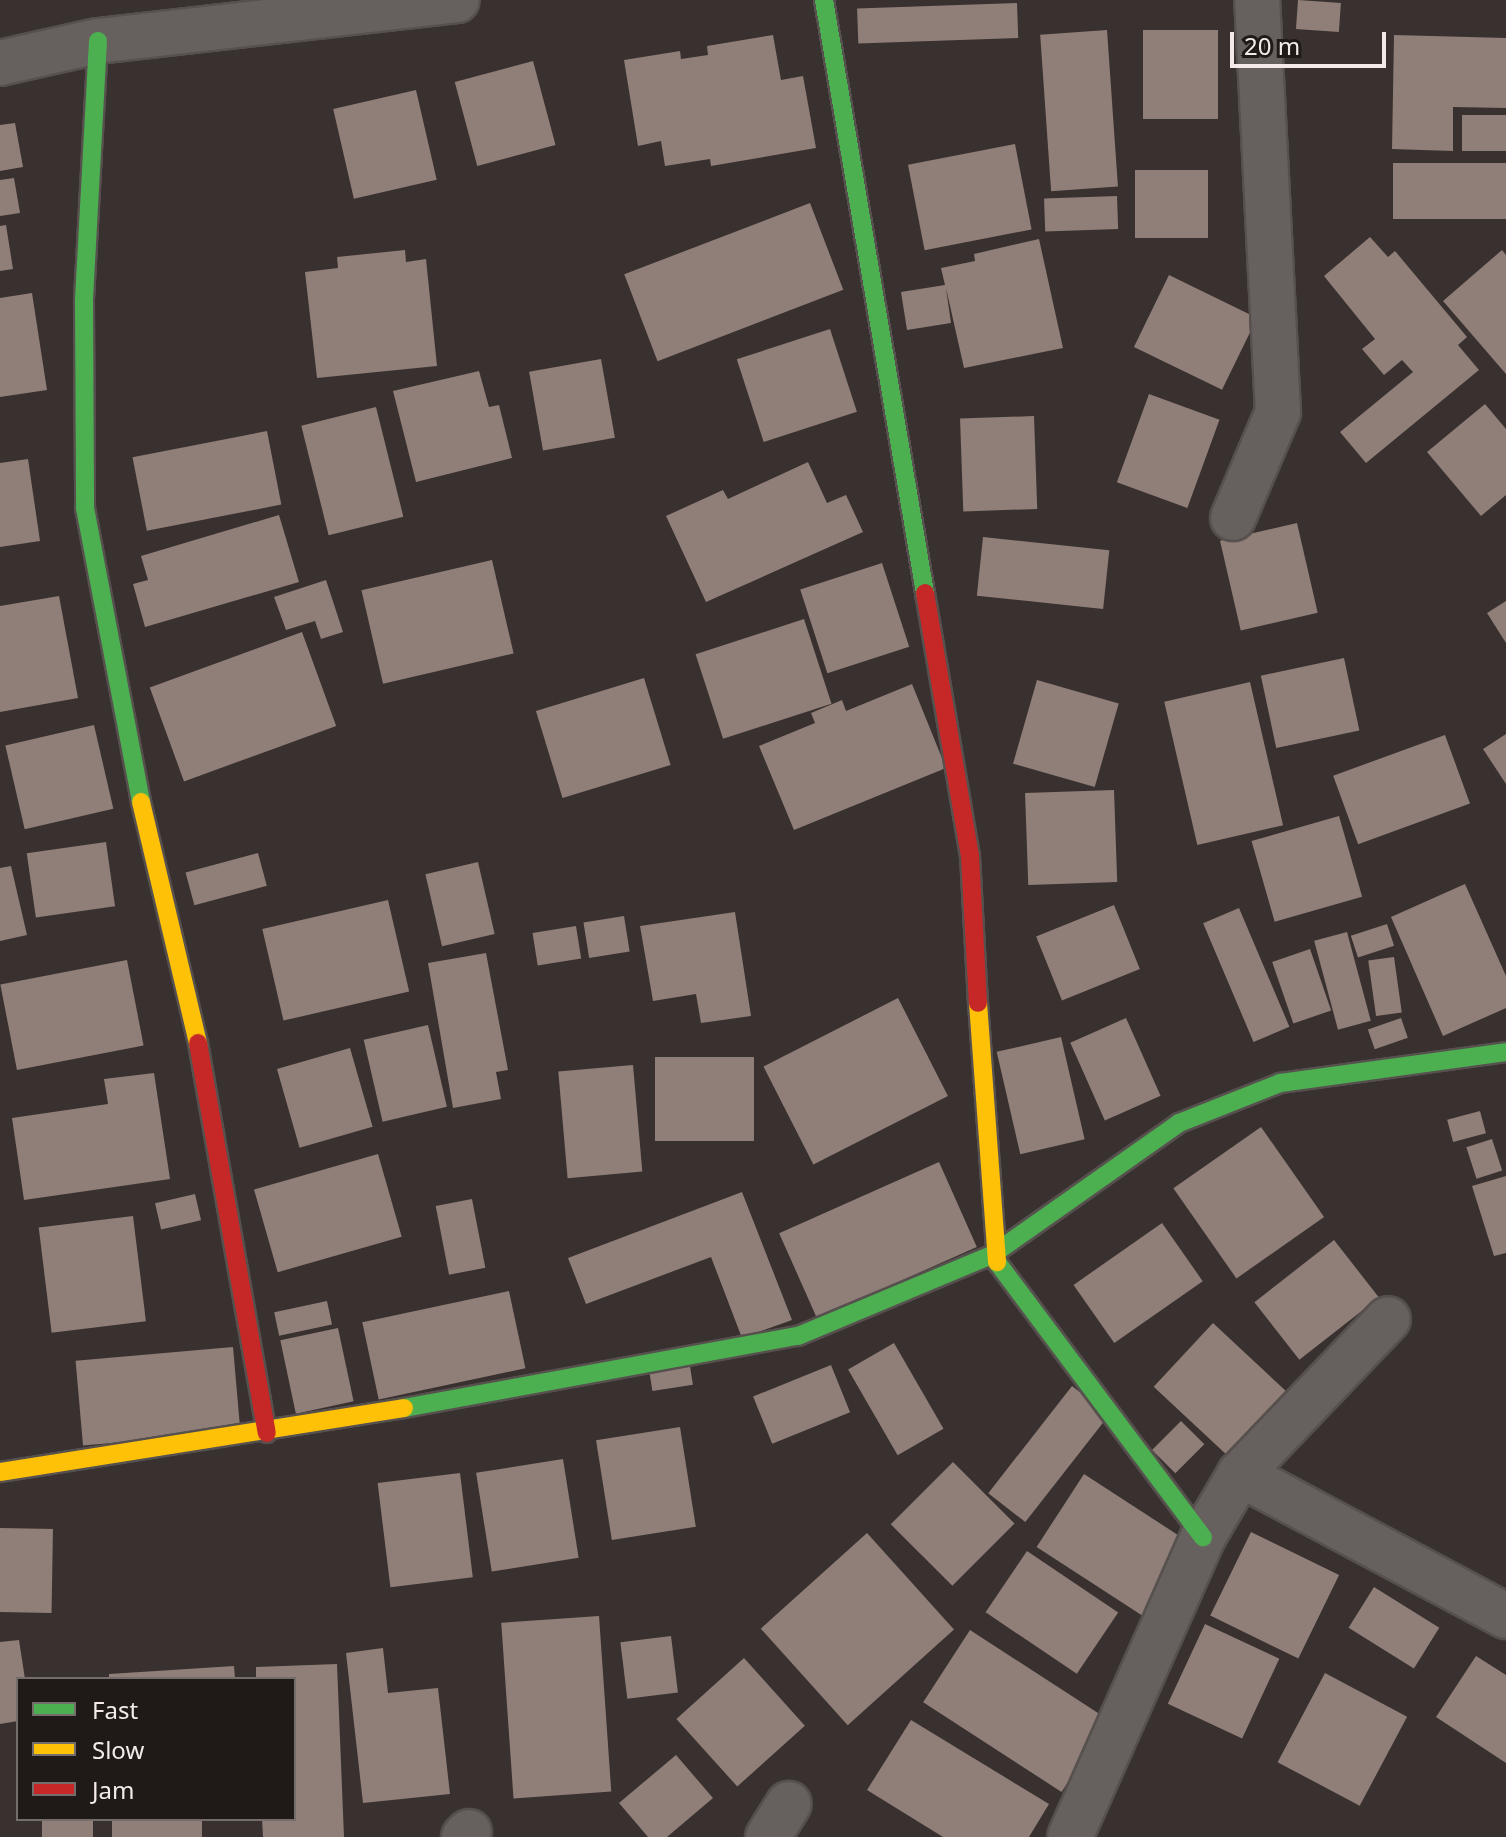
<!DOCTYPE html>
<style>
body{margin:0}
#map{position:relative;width:1506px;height:1837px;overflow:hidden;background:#39312f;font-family:"Noto Sans",sans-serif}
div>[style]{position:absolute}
.building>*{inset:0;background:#907e78;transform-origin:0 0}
.roads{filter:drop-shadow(2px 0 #56504e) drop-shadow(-2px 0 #56504e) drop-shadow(0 2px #56504e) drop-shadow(0 -2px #56504e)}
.street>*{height:44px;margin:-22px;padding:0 22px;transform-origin:22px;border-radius:22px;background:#66605e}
.fast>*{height:18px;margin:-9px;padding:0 9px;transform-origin:9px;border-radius:9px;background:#4caf50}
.slow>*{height:18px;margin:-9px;padding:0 9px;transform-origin:9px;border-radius:9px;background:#ffc107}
.jam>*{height:18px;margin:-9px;padding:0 9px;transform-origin:9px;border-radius:9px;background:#c62828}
span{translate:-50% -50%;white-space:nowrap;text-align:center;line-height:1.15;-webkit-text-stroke:8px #1f1917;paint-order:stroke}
.legend{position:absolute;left:16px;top:1677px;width:280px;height:144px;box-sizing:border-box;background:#1f1917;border:2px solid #746d6b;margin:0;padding:10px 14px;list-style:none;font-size:24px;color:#f4ebe8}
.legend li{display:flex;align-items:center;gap:16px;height:40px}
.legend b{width:40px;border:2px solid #746d6b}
.scale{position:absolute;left:1230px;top:32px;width:156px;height:36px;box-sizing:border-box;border:4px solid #f4ebe8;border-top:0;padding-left:10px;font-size:24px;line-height:28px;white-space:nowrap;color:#f4ebe8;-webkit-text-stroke:6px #1f1917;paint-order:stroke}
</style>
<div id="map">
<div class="building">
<div style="left:1298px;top:0;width:43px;height:29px;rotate:4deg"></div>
<div style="left:1017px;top:3px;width:35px;height:160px;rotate:88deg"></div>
<div style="left:1107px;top:30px;width:157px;height:67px;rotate:86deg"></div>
<div style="left:1143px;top:30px;width:75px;height:89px"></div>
<div style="clip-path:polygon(773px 35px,781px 80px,803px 76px,816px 148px,711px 166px,710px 159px,665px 166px,661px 141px,638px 146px,624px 60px,680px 51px,681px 59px,708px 55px,707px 46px)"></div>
<div style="clip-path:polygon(1394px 35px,1506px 38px,1506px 108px,1453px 107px,1453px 151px,1392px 149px)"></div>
<div style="left:533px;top:61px;width:87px;height:81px;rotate:75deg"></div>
<div style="left:416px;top:90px;width:92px;height:85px;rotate:77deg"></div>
<div style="left:1506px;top:115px;width:36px;height:44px;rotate:90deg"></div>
<div style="clip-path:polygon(15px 123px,23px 167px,0 171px,0 125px)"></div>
<div style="left:1015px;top:144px;width:87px;height:109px;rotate:79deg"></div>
<div style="left:1506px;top:163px;width:56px;height:113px;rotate:90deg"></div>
<div style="left:1135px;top:170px;width:73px;height:68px"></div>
<div style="clip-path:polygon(14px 178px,20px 213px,0 216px,0 180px)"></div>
<div style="left:1117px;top:196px;width:33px;height:73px;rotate:88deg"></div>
<div style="left:810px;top:203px;width:93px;height:199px;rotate:69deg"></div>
<div style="clip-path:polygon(6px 225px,13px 269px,0 271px,0 226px)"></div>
<div style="clip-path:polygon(1370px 237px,1388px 257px,1395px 251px,1467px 337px,1458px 345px,1479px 370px,1366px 463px,1340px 432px,1413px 372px,1402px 360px,1384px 375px,1362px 349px,1375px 339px,1324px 276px)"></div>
<div style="clip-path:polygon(1039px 239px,1063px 348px,964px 368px,946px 288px,951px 323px,907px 330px,901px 292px,945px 285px,941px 268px,975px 261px,974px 254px)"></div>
<div style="clip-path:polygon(405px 250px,406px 262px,426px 259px,437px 366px,317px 378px,305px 272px,338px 268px,337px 257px)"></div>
<div style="clip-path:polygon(1502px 250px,1506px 255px,1506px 374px,1443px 301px)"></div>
<div style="left:1169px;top:275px;width:98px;height:80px;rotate:26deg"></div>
<div style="clip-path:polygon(32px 293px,47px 390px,0 397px,0 298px)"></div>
<div style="left:830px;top:329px;width:87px;height:98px;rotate:72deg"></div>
<div style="left:601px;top:359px;width:80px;height:73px;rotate:80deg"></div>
<div style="clip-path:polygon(479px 371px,489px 407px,499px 405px,512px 458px,416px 482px,393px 391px)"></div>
<div style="left:1149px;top:394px;width:75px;height:94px;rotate:20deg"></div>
<div style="clip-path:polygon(1485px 404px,1506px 429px,1506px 495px,1481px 516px,1427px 452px)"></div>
<div style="left:376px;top:407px;width:113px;height:77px;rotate:76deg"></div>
<div style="left:1034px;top:416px;width:93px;height:74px;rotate:88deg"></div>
<div style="left:267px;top:431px;width:75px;height:137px;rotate:79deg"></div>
<div style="clip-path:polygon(28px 459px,40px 541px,0 547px,0 463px)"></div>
<div style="clip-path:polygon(808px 462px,827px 503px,846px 495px,863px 532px,706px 602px,666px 516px,723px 490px,728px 499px)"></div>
<div style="clip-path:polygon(279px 515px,299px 582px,145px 627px,133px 584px,148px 580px,141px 556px)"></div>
<div style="left:1297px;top:523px;width:92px;height:79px;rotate:77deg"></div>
<div style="left:983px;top:537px;width:127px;height:59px;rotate:6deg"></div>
<div style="left:492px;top:560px;width:96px;height:134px;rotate:77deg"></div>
<div style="left:882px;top:563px;width:88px;height:86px;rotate:72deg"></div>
<div style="clip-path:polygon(326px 580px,343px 632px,321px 639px,315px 621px,286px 630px,274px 597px)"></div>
<div style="clip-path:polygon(59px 596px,78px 698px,0 712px,0 606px)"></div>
<div style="clip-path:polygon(1506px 601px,1506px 643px,1487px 613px)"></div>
<div style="left:804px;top:619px;width:89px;height:114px;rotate:72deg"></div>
<div style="left:302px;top:632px;width:100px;height:162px;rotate:70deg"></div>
<div style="left:1344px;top:658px;width:74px;height:85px;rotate:78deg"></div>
<div style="left:644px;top:678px;width:91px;height:113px;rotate:73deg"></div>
<div style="left:1037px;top:680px;width:85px;height:87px;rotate:16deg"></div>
<div style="left:1250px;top:682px;width:147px;height:88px;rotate:77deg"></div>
<div style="clip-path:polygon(912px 684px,946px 768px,794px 830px,759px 746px,815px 723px,811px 713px,842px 700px,846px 711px)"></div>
<div style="left:94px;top:725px;width:86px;height:91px;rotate:77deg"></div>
<div style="clip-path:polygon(1506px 734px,1506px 784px,1483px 749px)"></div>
<div style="left:1445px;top:735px;width:73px;height:119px;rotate:70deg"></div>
<div style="left:1114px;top:790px;width:92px;height:89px;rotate:88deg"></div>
<div style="left:1339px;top:816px;width:84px;height:91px;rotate:74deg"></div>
<div style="left:106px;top:842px;width:65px;height:80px;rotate:82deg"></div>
<div style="left:258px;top:853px;width:34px;height:75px;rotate:75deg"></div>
<div style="left:478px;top:862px;width:74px;height:54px;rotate:77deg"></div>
<div style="clip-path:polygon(11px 866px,27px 935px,0 941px,0 868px)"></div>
<div style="clip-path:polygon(1465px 884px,1506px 976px,1506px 1008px,1443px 1036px,1391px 917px)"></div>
<div style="left:388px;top:900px;width:94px;height:129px;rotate:77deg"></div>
<div style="left:1114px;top:905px;width:69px;height:84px;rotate:68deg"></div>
<div style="left:1239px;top:908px;width:129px;height:39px;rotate:67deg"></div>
<div style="clip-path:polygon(735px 912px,751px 1016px,701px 1023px,696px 994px,653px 1001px,640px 926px)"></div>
<div style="left:624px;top:916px;width:36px;height:41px;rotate:81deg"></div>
<div style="left:1387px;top:924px;width:23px;height:38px;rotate:72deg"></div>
<div style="left:576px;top:926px;width:33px;height:44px;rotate:81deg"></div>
<div style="left:1347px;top:932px;width:92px;height:34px;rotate:75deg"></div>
<div style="left:1310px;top:949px;width:65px;height:40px;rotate:71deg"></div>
<div style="clip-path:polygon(486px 953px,508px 1070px,496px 1072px,501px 1099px,453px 1108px,428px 963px)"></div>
<div style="left:1394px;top:957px;width:56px;height:26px;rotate:82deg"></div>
<div style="left:127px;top:960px;width:87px;height:129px;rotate:79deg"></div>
<div style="left:898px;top:998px;width:110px;height:151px;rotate:63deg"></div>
<div style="left:1126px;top:1018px;width:85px;height:61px;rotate:66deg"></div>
<div style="left:1401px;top:1018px;width:21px;height:35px;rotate:71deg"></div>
<div style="left:428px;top:1025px;width:84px;height:66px;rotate:77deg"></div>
<div style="left:1061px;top:1037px;width:105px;height:66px;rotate:77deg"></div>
<div style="left:350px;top:1048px;width:82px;height:76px;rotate:74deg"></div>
<div style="left:655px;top:1057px;width:99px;height:84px"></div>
<div style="left:633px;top:1065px;width:107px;height:75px;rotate:85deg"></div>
<div style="clip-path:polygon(154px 1073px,170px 1179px,24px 1200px,12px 1118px,108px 1104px,104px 1079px)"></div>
<div style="left:1480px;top:1111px;width:23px;height:34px;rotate:75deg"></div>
<div style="left:1261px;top:1127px;width:110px;height:107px;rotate:55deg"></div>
<div style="left:1492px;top:1139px;width:33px;height:27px;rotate:72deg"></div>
<div style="left:378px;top:1154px;width:86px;height:129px;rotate:74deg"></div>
<div style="left:939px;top:1162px;width:93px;height:175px;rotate:66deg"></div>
<div style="clip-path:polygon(1506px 1176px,1506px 1253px,1494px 1256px,1472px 1186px)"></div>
<div style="clip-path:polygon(742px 1192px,792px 1320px,742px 1338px,711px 1257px,586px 1304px,568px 1258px)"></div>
<div style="left:195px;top:1194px;width:27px;height:41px;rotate:77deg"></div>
<div style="left:472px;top:1199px;width:70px;height:37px;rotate:79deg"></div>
<div style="left:133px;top:1216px;width:106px;height:95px;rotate:83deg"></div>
<div style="left:1162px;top:1223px;width:71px;height:108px;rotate:55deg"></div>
<div style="left:1334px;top:1240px;width:73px;height:101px;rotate:52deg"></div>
<div style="left:509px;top:1291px;width:79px;height:150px;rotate:78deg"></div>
<div style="left:327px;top:1301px;width:24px;height:54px;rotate:78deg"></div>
<div style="left:1213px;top:1323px;width:110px;height:87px;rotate:43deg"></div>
<div style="left:338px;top:1328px;width:75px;height:59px;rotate:78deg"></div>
<div style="left:894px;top:1343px;width:99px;height:53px;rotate:60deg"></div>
<div style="left:233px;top:1347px;width:85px;height:158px;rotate:85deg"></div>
<div style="left:689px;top:1360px;width:25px;height:41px;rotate:81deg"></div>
<div style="left:831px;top:1365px;width:51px;height:84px;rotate:68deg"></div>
<div style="left:1072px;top:1386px;width:47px;height:136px;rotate:38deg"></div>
<div style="left:1181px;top:1421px;width:33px;height:41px;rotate:45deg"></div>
<div style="left:680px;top:1427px;width:101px;height:85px;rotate:81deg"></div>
<div style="left:563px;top:1459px;width:100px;height:88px;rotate:81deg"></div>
<div style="left:953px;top:1462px;width:87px;height:88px;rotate:45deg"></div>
<div style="left:460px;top:1473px;width:105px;height:83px;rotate:83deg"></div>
<div style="left:1084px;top:1474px;width:129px;height:87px;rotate:33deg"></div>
<div style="left:0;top:1528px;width:53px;height:84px;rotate:1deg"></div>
<div style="left:1251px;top:1532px;width:98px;height:93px;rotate:26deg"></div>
<div style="left:867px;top:1533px;width:130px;height:143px;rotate:48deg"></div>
<div style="left:1027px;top:1551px;width:110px;height:74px;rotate:34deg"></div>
<div style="left:1374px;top:1587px;width:77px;height:48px;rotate:32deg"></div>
<div style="left:599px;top:1616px;width:176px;height:98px;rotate:86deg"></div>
<div style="left:1205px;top:1624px;width:82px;height:88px;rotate:25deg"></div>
<div style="left:970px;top:1630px;width:165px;height:86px;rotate:33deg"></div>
<div style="left:671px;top:1636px;width:57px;height:51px;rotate:83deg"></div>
<div style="clip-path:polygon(19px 1640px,25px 1679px,18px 1679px,18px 1721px,0 1724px,0 1642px)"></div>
<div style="clip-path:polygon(383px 1648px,388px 1693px,438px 1688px,450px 1794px,363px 1803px,346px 1653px)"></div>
<div style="clip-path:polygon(1476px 1656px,1506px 1675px,1506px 1763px,1436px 1717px)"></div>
<div style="left:744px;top:1658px;width:91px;height:91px;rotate:48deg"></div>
<div style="clip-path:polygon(337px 1664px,344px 1837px,263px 1837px,262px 1819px,294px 1819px,294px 1679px,256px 1679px,256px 1667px)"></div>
<div style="clip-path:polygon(234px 1666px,235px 1679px,109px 1679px,109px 1674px)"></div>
<div style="left:1325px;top:1673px;width:93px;height:101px;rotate:28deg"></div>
<div style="clip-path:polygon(911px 1720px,1049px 1804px,1029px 1837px,943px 1837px,867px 1790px)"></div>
<div style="clip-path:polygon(676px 1755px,713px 1798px,667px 1837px,648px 1837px,619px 1803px)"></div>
<div style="left:42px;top:1819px;width:51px;height:18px"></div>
<div style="left:112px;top:1819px;width:90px;height:18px"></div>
</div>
<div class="roads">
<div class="street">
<div style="left:0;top:63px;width:100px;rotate:-12.7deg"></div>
<div style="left:98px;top:41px;width:361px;rotate:-6.5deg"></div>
<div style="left:1233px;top:518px;width:115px;rotate:-67deg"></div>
<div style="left:1278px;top:412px;width:413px;rotate:-92.9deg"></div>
<div style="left:1240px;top:1474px;width:302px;rotate:28.1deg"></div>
<div style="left:464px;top:1837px;width:7px;rotate:-45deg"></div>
<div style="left:768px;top:1837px;width:39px;rotate:-58deg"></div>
<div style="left:1070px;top:1837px;width:328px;rotate:-66.1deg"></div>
<div style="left:1203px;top:1537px;width:73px;rotate:-59.6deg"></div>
<div style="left:1240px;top:1474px;width:214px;rotate:-46.3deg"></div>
</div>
<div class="fast">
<div style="left:824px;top:0;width:602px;rotate:80.33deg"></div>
<div style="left:98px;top:41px;width:261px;rotate:93.1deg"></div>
<div style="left:84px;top:302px;width:206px;rotate:89.7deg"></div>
<div style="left:85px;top:508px;width:299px;rotate:79.2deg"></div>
<div style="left:997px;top:1262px;width:344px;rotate:53.2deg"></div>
<div style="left:404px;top:1408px;width:401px;rotate:-10.4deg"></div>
<div style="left:798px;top:1336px;width:210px;rotate:-22.7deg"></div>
<div style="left:992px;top:1255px;width:229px;rotate:-35.2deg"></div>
<div style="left:1179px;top:1123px;width:109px;rotate:-21.6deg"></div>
<div style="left:1280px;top:1083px;width:228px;rotate:-7.8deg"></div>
</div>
<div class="slow">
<div style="left:141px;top:802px;width:248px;rotate:76.7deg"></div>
<div style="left:978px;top:1003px;width:260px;rotate:85.8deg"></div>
<div style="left:0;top:1472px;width:409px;rotate:-9deg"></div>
</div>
<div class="jam">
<div style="left:925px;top:593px;width:267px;rotate:80.3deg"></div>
<div style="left:970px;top:856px;width:147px;rotate:86.9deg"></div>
<div style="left:198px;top:1043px;width:396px;rotate:80deg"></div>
</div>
</div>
<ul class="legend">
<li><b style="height:10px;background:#4caf50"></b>Fast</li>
<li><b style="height:10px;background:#ffc107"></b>Slow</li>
<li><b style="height:10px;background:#c62828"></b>Jam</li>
</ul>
<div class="scale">20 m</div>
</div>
